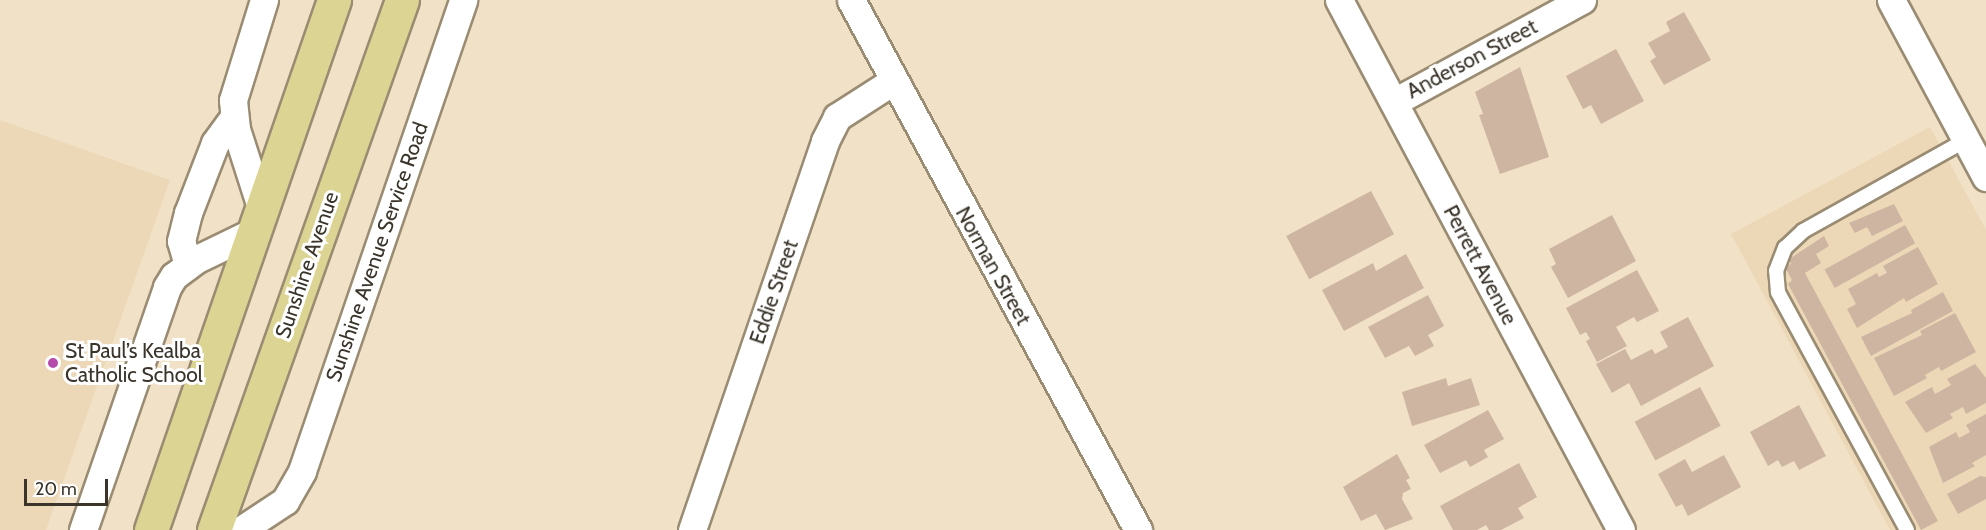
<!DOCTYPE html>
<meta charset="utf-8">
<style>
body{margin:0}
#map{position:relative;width:1986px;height:530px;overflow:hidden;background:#f1e1c7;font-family:Cabin,sans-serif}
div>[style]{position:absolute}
.built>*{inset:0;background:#ecd8b7}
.building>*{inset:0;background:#ceb5a2;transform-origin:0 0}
.roads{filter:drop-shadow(2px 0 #9a8c73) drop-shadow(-2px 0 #9a8c73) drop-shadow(0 2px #9a8c73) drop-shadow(0 -2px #9a8c73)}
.service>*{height:14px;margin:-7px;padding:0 7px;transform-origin:7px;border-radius:7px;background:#fff}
.minor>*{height:27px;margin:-13.5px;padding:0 13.5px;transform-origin:13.5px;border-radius:13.5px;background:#fff}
.primary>*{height:33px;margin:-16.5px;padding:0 16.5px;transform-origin:16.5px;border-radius:16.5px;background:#dcd492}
.dots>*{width:16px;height:16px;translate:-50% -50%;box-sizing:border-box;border:3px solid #fff;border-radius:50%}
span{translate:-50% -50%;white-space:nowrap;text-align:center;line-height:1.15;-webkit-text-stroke:6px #fff;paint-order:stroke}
.street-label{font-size:21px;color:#3a342a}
.poi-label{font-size:21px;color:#3a342a}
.left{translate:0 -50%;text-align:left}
.scale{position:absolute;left:24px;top:479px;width:84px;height:27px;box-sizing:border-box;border:3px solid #3a342a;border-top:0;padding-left:8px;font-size:18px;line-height:21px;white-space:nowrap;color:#3a342a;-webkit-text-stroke:4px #fff;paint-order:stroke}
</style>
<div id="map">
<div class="built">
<div style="clip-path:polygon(0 120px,170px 180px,46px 530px,0 530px)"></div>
<div style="clip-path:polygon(1930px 127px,1986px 230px,1986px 530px,1890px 530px,1731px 234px)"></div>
</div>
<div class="building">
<div style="clip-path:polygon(1684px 12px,1711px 60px,1664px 85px,1650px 61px,1656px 57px,1648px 43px,1670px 31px,1666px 22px)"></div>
<div style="clip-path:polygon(1616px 49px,1644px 101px,1601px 124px,1591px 105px,1583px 109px,1566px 76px)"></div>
<div style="clip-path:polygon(1520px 67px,1549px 157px,1500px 174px,1479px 115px,1483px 114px,1475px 92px)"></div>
<div style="left:1371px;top:191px;width:49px;height:96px;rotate:62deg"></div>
<div style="clip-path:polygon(1894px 204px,1903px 221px,1872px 236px,1867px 227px,1855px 233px,1849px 223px)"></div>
<div style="clip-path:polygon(1612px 215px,1636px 261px,1568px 298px,1551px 267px,1556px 264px,1549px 249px)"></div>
<div style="left:1905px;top:225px;width:21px;height:92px;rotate:61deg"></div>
<div style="clip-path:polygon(1824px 236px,1829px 246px,1816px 254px,1821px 263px,1805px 273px,1938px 521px,1921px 530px,1788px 284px,1792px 280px,1785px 267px,1791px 264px,1789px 259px)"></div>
<div style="clip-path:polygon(1918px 247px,1938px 284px,1906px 302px,1904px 298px,1857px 328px,1847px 309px,1856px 304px,1848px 289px,1877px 273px,1879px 277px,1887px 273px,1883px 266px)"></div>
<div style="clip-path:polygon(1406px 254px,1424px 288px,1344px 331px,1322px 290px,1373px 263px,1376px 271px)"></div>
<div style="clip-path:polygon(1637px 270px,1659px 311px,1637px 322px,1634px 317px,1616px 327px,1627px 346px,1597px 362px,1586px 341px,1590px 339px,1586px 332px,1580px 335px,1566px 308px)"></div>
<div style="clip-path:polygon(1943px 292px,1953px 311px,1871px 356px,1861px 337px,1912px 313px,1911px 310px)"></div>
<div style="clip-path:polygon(1428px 295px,1444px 326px,1428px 335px,1434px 346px,1415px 356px,1409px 346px,1385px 358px,1368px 327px)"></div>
<div style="clip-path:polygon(1955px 313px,1976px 352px,1941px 371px,1939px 367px,1925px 375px,1927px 378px,1894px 396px,1874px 358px,1922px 335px,1920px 331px)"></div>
<div style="clip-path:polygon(1688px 317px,1714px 366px,1641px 406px,1629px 383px,1612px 393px,1596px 364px,1625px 349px,1631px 360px,1652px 349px,1655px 354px,1668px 347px,1660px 332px)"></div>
<div style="clip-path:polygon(1975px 364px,1986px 378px,1986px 403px,1966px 414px,1963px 407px,1950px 414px,1953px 418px,1926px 433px,1905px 402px,1932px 387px,1935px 394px,1951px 385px,1947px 379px)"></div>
<div style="clip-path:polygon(1446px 378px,1448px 386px,1471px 378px,1480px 405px,1412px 426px,1402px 392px)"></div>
<div style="left:1700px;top:387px;width:44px;height:74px;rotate:62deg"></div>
<div style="clip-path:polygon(1799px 405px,1826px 456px,1799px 470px,1794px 461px,1782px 467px,1778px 460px,1768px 466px,1750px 432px)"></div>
<div style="clip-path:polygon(1488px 410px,1504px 439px,1484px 450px,1488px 457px,1470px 467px,1466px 460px,1440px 473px,1424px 445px)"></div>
<div style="clip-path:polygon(1986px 414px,1986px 455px,1972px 463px,1975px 466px,1943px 483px,1929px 447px,1956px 432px,1959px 438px,1970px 432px,1966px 425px)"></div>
<div style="clip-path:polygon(1397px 454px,1410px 478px,1406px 480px,1411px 489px,1403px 493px,1402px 499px,1413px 519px,1385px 530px,1376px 514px,1361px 521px,1343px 487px)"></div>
<div style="clip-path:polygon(1724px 455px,1741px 487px,1688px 516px,1682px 504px,1676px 507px,1658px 474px,1685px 459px,1692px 472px)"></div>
<div style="clip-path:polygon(1519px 463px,1537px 497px,1518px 508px,1524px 518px,1501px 530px,1489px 530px,1486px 525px,1477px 530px,1453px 530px,1440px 506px)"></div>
<div style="clip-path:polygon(1980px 476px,1986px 477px,1986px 499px,1958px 514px,1947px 494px)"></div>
</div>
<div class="roads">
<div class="service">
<div style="left:1907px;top:530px;width:271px;rotate:-118.5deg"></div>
<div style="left:1778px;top:292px;width:21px;rotate:-95deg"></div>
<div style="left:1776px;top:271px;width:25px;rotate:-69deg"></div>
<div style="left:1785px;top:248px;width:25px;rotate:-43deg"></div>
<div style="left:1803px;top:231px;width:187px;rotate:-29.2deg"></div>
</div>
<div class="minor">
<div style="left:851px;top:0;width:603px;rotate:61.56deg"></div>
<div style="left:1339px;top:0;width:600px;rotate:61.98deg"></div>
<div style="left:1891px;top:0;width:201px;rotate:61.8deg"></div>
<div style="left:1394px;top:102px;width:214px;rotate:-28.5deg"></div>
<div style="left:261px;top:207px;width:82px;rotate:-107.8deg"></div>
<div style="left:236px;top:129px;width:29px;rotate:-96deg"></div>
<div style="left:233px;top:100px;width:105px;rotate:-72.8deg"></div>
<div style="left:188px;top:265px;width:25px;rotate:-106deg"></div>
<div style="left:181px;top:241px;width:29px;rotate:-76deg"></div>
<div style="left:188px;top:213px;width:75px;rotate:-68.9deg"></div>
<div style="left:215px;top:143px;width:32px;rotate:-54deg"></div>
<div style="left:83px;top:530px;width:257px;rotate:-70.9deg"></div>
<div style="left:167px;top:287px;width:13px;rotate:-58deg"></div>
<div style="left:174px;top:276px;width:26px;rotate:-37deg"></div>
<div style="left:195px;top:260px;width:64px;rotate:-25.8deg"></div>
<div style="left:241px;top:530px;width:53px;rotate:-33.4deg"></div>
<div style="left:285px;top:501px;width:34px;rotate:-60deg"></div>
<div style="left:302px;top:471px;width:498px;rotate:-71.1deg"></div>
<div style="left:692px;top:530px;width:411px;rotate:-71.1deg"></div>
<div style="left:825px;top:141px;width:27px;rotate:-63deg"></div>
<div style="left:837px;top:117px;width:67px;rotate:-32.7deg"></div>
</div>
<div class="primary">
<div style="left:151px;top:530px;width:561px;rotate:-70.95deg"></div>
<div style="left:214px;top:530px;width:562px;rotate:-70.47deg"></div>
</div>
</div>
<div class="dots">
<div style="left:53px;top:363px;background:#b54cad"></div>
</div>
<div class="street-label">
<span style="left:1472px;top:59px;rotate:-28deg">Anderson Street</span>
<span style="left:377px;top:252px;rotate:-71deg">Sunshine Avenue Service Road</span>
<span style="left:307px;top:265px;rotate:-71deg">Sunshine Avenue</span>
<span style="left:1480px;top:265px;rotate:62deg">Perrett Avenue</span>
<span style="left:993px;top:266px;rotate:61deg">Norman Street</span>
<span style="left:774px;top:292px;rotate:-71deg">Eddie Street</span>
</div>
<div class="poi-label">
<span class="left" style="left:65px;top:363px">St Paul’s Kealba<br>Catholic School</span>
</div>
<div class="scale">20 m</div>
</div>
